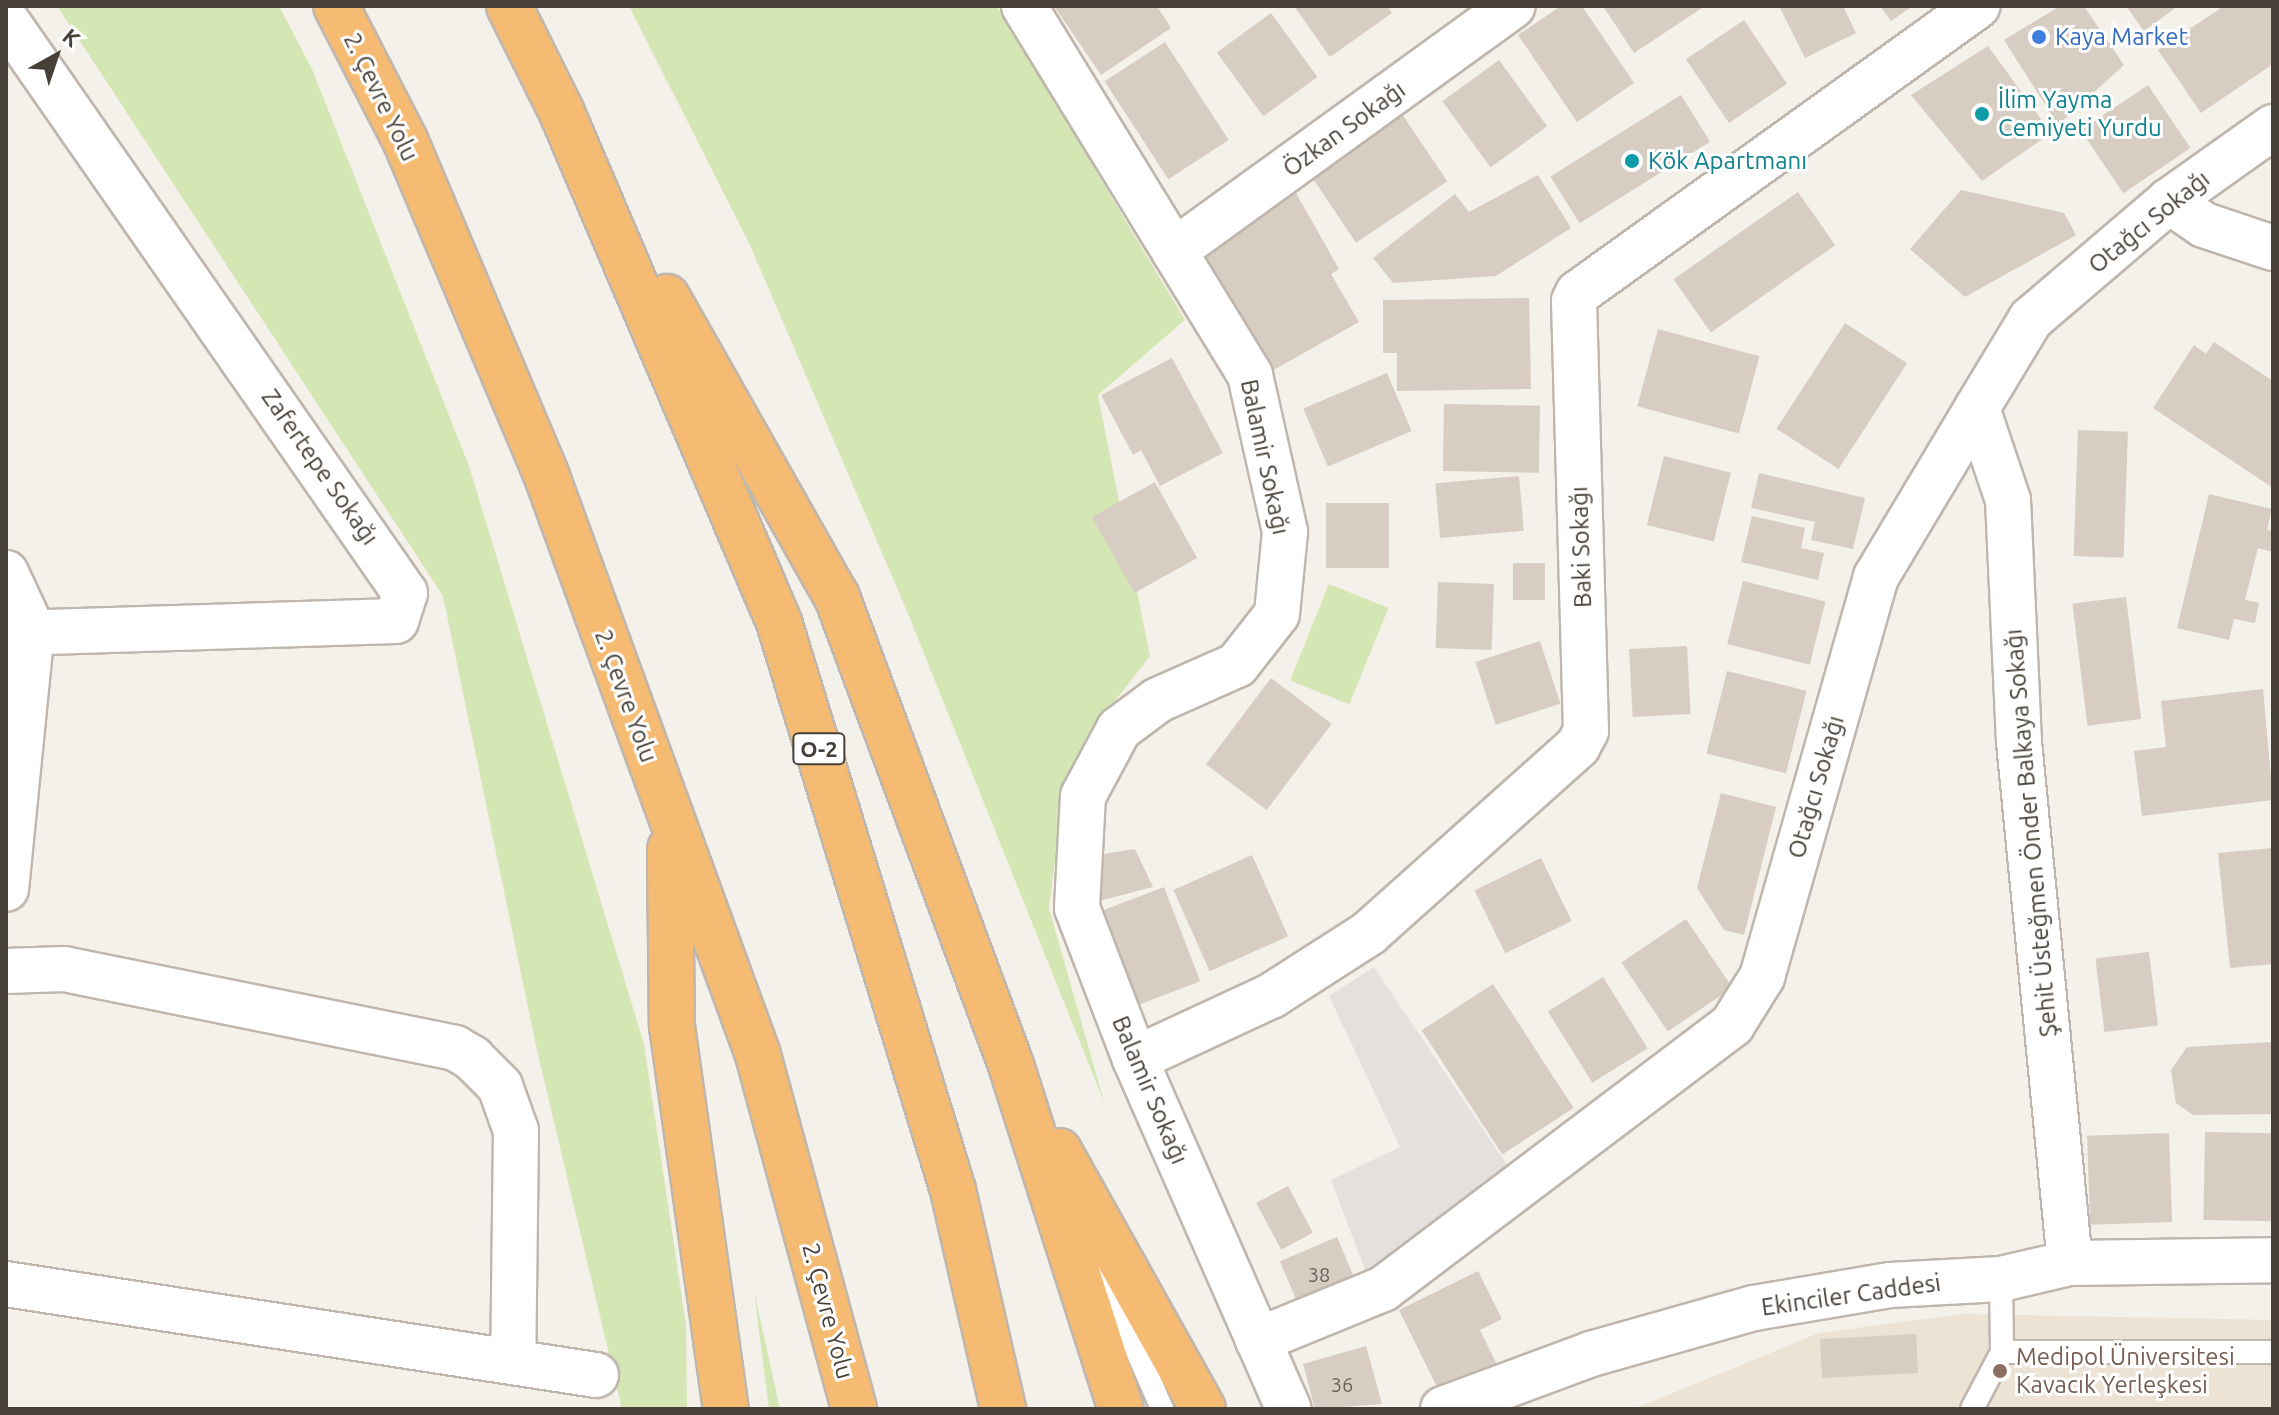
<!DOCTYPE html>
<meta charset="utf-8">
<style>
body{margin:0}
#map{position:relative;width:2279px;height:1415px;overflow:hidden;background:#f4f0ea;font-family:Ubuntu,sans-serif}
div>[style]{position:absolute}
.education>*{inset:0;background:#ece3d4}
.green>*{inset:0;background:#d5e6b5;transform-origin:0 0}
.parking>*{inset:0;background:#e3e0de}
.building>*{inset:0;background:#d8cdc3;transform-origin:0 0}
.roads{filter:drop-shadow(2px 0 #bfb6ad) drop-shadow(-2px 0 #bfb6ad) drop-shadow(0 2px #bfb6ad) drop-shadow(0 -2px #bfb6ad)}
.service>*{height:22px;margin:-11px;padding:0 11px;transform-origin:11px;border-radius:11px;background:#fff}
.minor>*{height:44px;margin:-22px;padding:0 22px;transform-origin:22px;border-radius:22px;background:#fff}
.tertiary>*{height:44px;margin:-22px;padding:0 22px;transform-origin:22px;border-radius:22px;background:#fff}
.motorway>*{height:44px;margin:-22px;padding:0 22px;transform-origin:22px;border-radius:22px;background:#f6bb72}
.dots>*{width:22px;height:22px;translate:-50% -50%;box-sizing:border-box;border:4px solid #fff;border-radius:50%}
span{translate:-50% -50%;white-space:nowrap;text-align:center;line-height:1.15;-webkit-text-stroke:6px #fff;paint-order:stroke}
.number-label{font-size:20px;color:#6b635b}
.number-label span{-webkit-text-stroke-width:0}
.shield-label span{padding:2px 6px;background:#fff;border:2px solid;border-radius:6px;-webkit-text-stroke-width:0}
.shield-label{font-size:22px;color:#474038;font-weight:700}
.shop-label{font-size:24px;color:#366cbe}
.left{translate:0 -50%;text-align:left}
.street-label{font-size:24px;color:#474038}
.culture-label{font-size:24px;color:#0d838f}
.education-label{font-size:24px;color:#785e54}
.frame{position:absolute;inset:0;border:8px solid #474038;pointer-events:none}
.north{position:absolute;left:16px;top:16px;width:80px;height:80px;-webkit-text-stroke:6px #fff;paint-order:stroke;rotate:40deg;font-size:22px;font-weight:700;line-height:32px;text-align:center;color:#474038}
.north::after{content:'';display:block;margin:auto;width:28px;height:36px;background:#474038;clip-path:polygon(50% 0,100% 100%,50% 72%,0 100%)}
</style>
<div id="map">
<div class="education">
<div style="clip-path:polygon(1963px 1314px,2273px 1320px,2273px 1409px,1634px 1409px,1819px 1333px)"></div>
</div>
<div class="green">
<div style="clip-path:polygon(57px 6px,279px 6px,312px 69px,469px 466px,644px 1044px,686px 1325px,687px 1409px,622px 1409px,536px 1046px,443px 596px)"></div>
<div style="clip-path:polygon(629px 6px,997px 6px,1185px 320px,1098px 395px,1150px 656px,1107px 711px,1064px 789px,1049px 908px,1104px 1102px,909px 616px,749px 243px)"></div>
<div style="left:1329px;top:584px;width:64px;height:104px;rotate:22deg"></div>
<div style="clip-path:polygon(754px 1291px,780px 1409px,769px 1409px)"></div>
</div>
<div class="parking">
<div style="clip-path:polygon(1374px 967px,1509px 1168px,1367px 1275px,1331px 1180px,1400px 1147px,1329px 996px)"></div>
</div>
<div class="building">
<div style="clip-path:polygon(1054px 6px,1157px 6px,1171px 28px,1101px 75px)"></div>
<div style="clip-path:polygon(1294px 6px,1387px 6px,1392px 13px,1330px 57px)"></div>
<div style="clip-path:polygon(1561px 6px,1582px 6px,1634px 83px,1577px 122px,1518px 35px)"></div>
<div style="clip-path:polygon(1603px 6px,1705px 6px,1634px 53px)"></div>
<div style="clip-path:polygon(1779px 6px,1843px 6px,1856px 33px,1805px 58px)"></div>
<div style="clip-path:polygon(1880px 6px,1913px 6px,1891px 21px)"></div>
<div style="clip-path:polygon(2060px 6px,2084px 6px,2124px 65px,2058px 125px,2004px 40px)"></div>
<div style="clip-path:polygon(2126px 6px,2178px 6px,2144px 31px)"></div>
<div style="clip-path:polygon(2224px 6px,2273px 6px,2273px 64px,2201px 113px,2158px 50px)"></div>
<div style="left:1271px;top:13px;width:79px;height:67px;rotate:54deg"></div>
<div style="left:1744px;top:20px;width:77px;height:70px;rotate:56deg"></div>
<div style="left:1165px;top:42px;width:117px;height:72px;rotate:57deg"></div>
<div style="clip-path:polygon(1988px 46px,2051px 133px,1982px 181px,1911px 95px)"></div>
<div style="left:1499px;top:60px;width:82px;height:70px;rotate:54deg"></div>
<div style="left:2148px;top:85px;width:76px;height:81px;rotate:56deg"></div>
<div style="left:1681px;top:95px;width:55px;height:154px;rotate:58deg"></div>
<div style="left:1402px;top:114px;width:81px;height:110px;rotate:56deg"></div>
<div style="clip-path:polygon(1538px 175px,1571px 228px,1496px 276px,1393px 283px,1373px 258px,1455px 194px,1469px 212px)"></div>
<div style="clip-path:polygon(1961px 190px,2064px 213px,2076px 235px,1965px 297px,1910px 249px)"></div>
<div style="left:1798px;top:192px;width:65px;height:152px;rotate:55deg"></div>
<div style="clip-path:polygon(1296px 193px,1339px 269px,1331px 274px,1359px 322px,1270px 372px,1199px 248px)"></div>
<div style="clip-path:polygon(1529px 298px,1531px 389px,1397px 391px,1397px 353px,1383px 353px,1383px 300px)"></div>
<div style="left:1845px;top:323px;width:74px;height:126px;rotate:33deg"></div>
<div style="left:1658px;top:329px;width:105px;height:80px;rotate:15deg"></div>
<div style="clip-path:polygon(2214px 342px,2273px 381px,2273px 488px,2153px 408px,2194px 345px,2206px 354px)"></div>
<div style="clip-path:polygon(1172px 358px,1223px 453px,1160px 486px,1141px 450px,1133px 455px,1101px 395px)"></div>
<div style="left:1387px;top:373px;width:63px;height:91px;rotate:67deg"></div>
<div style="left:1444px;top:404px;width:96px;height:67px;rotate:1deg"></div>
<div style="left:2078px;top:430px;width:50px;height:126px;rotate:2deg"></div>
<div style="left:1664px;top:456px;width:69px;height:71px;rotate:14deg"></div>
<div style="clip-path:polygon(1759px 473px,1865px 498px,1853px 549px,1811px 540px,1815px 522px,1751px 508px)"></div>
<div style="left:1519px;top:476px;width:55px;height:84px;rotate:85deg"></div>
<div style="left:1155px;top:482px;width:87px;height:72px;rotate:61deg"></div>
<div style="clip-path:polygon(2209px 494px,2272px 509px,2267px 530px,2273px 531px,2273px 552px,2258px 548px,2245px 600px,2259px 603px,2255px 623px,2234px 619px,2229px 640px,2177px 628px)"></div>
<div style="left:1326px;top:503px;width:63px;height:65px"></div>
<div style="clip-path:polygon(1752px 516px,1805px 528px,1801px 548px,1824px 553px,1818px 580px,1741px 562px)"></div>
<div style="left:1545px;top:563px;width:37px;height:32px;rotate:90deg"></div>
<div style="left:1743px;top:581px;width:85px;height:65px;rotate:14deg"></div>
<div style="left:1438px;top:582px;width:56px;height:66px;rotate:2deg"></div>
<div style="left:2126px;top:597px;width:123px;height:54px;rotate:83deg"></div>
<div style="left:1540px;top:641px;width:66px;height:68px;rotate:72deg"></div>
<div style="left:1687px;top:646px;width:68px;height:58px;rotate:87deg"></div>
<div style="left:1727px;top:671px;width:82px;height:85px;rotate:14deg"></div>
<div style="left:1271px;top:678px;width:76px;height:108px;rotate:37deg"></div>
<div style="clip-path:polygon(2263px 689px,2273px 800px,2142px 816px,2134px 751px,2166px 747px,2161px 701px)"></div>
<div style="clip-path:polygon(1721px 793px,1776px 807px,1744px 935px,1724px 930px,1697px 888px)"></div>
<div style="clip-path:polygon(2273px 848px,2273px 964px,2230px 968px,2218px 853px)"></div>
<div style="clip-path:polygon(1135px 849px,1153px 887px,1095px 902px,1097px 855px)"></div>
<div style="left:1252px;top:855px;width:89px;height:86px;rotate:66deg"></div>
<div style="left:1541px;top:858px;width:70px;height:74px;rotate:64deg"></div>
<div style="left:1164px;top:887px;width:101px;height:74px;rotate:69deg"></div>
<div style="left:1686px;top:919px;width:83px;height:78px;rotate:56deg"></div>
<div style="left:2149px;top:952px;width:74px;height:54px;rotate:83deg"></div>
<div style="left:1603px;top:977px;width:84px;height:65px;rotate:58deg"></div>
<div style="left:1493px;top:984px;width:148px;height:85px;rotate:57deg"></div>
<div style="clip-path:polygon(2273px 1042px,2273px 1114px,2193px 1115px,2176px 1103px,2171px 1070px,2187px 1047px)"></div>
<div style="left:2205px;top:1132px;width:68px;height:88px;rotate:1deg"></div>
<div style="left:2169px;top:1133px;width:89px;height:82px;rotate:88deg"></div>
<div style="left:1288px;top:1186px;width:53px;height:36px;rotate:62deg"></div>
<div style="left:1337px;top:1237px;width:53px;height:62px;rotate:67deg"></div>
<div style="clip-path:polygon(1478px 1271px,1502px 1319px,1480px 1330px,1497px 1365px,1440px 1393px,1399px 1310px)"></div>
<div style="left:1916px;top:1334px;width:39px;height:96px;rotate:87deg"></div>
<div style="clip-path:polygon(1366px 1346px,1382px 1404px,1315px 1409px,1303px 1364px)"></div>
</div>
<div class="roads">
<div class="service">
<div style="left:1094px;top:1253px;width:170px;rotate:66.4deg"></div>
<div style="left:2001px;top:1279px;width:73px;rotate:89.2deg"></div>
<div style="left:1972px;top:1409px;width:64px;rotate:-62.2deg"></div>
<div style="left:2002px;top:1352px;width:271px"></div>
</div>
<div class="minor">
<div style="left:6px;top:20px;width:698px;rotate:55.15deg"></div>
<div style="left:405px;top:593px;width:29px;rotate:108deg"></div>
<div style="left:396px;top:621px;width:390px;rotate:178.2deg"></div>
<div style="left:2169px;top:201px;width:42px;rotate:34.4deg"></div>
<div style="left:2204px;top:225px;width:73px;rotate:18.4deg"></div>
<div style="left:1174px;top:251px;width:418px;rotate:-35.9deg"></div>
<div style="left:1977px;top:408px;width:97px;rotate:71.4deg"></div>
<div style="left:2008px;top:500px;width:242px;rotate:87.4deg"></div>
<div style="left:2019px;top:742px;width:523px;rotate:84.41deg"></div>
<div style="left:6px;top:573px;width:62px;rotate:65.1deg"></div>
<div style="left:32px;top:629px;width:261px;rotate:95.7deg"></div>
<div style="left:6px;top:971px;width:58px;rotate:-2deg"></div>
<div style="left:64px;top:969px;width:399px;rotate:11.4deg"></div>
<div style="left:455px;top:1048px;width:20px;rotate:30deg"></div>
<div style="left:472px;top:1058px;width:40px;rotate:45deg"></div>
<div style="left:500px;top:1086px;width:48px;rotate:70.4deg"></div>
<div style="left:516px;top:1131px;width:230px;rotate:90.7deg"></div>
<div style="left:1135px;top:1059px;width:150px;rotate:-24.9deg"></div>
<div style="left:1271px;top:996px;width:117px;rotate:-32.7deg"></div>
<div style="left:1369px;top:933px;width:280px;rotate:-41.8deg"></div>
<div style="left:1578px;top:746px;width:17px;rotate:-62deg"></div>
<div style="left:1586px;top:731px;width:430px;rotate:-91.6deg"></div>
<div style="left:1574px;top:301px;width:9px;rotate:-63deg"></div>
<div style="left:1578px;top:293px;width:492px;rotate:-35.7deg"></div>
<div style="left:6px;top:1284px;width:597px;rotate:8.77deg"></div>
<div style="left:1258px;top:1340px;width:135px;rotate:-22.2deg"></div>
<div style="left:1383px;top:1289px;width:438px;rotate:-37.1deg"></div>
<div style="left:1732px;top:1025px;width:57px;rotate:-58deg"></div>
<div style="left:1762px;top:977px;width:416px;rotate:-74.1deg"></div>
<div style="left:1876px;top:577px;width:197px;rotate:-59.1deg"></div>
<div style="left:1977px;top:408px;width:104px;rotate:-58.8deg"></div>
<div style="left:2031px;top:319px;width:182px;rotate:-40.5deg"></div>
<div style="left:2169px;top:201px;width:128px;rotate:-35.4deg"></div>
</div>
<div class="tertiary">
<div style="left:1024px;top:6px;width:433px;rotate:58.5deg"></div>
<div style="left:1250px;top:375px;width:161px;rotate:77.4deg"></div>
<div style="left:1285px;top:532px;width:82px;rotate:95.6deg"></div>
<div style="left:1277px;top:614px;width:65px;rotate:128.1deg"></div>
<div style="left:1237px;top:665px;width:86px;rotate:156.1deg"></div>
<div style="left:1158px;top:700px;width:49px;rotate:143.4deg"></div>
<div style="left:1119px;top:729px;width:76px;rotate:118.2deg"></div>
<div style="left:1083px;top:796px;width:112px;rotate:93.1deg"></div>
<div style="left:1077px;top:908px;width:162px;rotate:69deg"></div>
<div style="left:1135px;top:1059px;width:382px;rotate:66.3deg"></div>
<div style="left:1443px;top:1409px;width:158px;rotate:-20.4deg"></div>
<div style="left:1591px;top:1354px;width:169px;rotate:-15.8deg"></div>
<div style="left:1754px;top:1308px;width:138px;rotate:-9.6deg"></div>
<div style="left:1890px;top:1285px;width:111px;rotate:-3.1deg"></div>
<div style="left:2001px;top:1279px;width:71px;rotate:-13.1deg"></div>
<div style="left:2070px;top:1263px;width:203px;rotate:-0.8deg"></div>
</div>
<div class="motorway">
<div style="left:336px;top:6px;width:151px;rotate:62.8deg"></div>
<div style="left:405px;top:140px;width:363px;rotate:67.1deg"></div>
<div style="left:546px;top:474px;width:618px;rotate:69.95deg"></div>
<div style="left:758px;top:1055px;width:367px;rotate:74.8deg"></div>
<div style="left:509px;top:6px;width:119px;rotate:63.6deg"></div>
<div style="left:562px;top:113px;width:553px;rotate:66.91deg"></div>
<div style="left:779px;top:622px;width:594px;rotate:72.97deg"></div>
<div style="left:953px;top:1190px;width:225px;rotate:77.1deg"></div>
<div style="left:667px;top:297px;width:345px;rotate:60.5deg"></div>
<div style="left:837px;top:597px;width:499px;rotate:69.6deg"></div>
<div style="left:1011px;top:1065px;width:361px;rotate:72.3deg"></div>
<div style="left:670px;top:849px;width:177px;rotate:89.4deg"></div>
<div style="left:672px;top:1026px;width:387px;rotate:82deg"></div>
<div style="left:1059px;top:1151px;width:295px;rotate:60.8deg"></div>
</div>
</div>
<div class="dots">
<div style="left:2039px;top:37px;background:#3f7fe0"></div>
<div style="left:1982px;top:114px;background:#0f9aa8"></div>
<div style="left:1632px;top:161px;background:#0f9aa8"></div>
<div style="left:2000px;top:1371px;background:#8d6e63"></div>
</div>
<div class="number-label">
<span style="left:1319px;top:1274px">38</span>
<span style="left:1342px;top:1384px">36</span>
</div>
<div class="shield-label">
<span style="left:819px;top:749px">O-2</span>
</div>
<div class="shop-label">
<span class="left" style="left:2055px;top:37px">Kaya Market</span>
</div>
<div class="street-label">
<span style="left:381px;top:97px;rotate:64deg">2. Çevre Yolu</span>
<span style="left:1344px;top:129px;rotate:-36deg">Özkan Sokağı</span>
<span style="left:2149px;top:222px;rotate:-39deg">Otağcı Sokağı</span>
<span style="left:1265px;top:457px;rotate:78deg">Balamir Sokağı</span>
<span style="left:320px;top:467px;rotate:55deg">Zafertepe Sokağı</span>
<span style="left:1581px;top:547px;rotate:-92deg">Baki Sokağı</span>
<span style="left:626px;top:696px;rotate:70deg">2. Çevre Yolu</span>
<span style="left:1816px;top:787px;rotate:-74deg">Otağcı Sokağı</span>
<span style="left:2031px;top:833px;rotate:-95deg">Şehit Üsteğmen Önder Balkaya Sokağı</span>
<span style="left:1150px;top:1090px;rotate:67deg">Balamir Sokağı</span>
<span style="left:1851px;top:1295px;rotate:-8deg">Ekinciler Caddesi</span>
<span style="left:828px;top:1311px;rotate:75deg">2. Çevre Yolu</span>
</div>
<div class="culture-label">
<span class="left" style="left:1998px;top:114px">İlim Yayma<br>Cemiyeti Yurdu</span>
<span class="left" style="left:1648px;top:161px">Kök Apartmanı</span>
</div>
<div class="education-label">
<span class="left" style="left:2016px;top:1371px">Medipol Üniversitesi<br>Kavacık Yerleşkesi</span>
</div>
<div class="frame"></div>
<div class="north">K</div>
</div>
